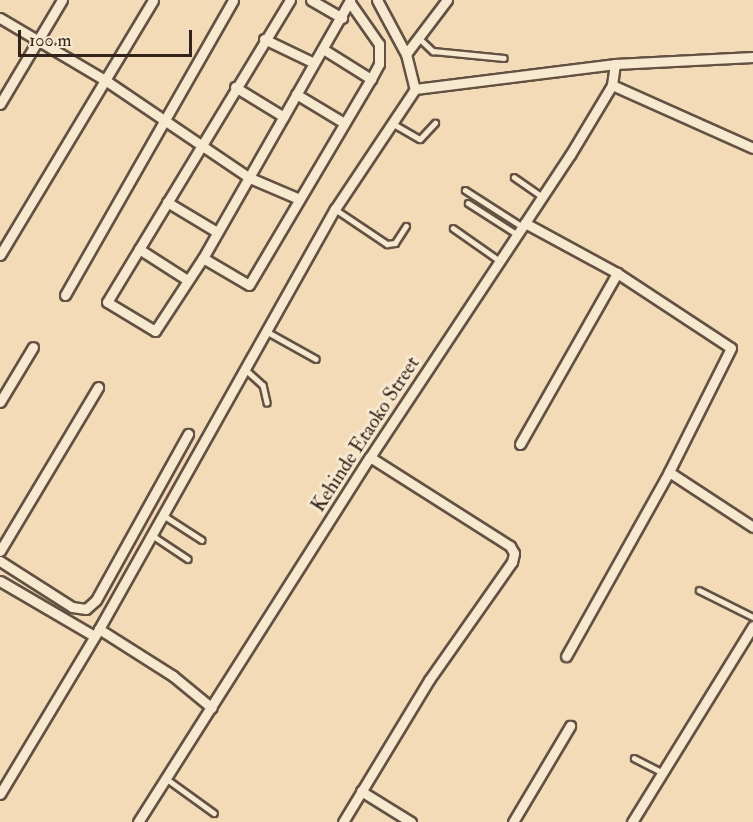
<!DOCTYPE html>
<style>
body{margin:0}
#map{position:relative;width:753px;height:822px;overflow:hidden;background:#f3dbb7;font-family:"IM FELL Double Pica",serif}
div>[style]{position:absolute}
.roads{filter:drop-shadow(2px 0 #635143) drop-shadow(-2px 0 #635143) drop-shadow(0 2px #635143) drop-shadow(0 -2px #635143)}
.service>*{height:4.5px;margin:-2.25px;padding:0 2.25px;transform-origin:2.25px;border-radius:2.25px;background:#f7e8d0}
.minor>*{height:9px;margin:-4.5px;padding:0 4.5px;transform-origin:4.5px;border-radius:4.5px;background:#f7e8d0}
span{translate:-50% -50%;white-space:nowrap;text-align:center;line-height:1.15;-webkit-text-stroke:6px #f7e8d0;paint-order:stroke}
.street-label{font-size:20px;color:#33231c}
.scale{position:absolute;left:18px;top:30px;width:174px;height:27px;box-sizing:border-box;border:3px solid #33231c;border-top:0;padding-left:8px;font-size:18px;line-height:21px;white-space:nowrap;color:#33231c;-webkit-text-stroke:4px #f7e8d0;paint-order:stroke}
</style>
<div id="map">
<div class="roads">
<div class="service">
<div style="left:420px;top:39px;width:18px;rotate:43deg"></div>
<div style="left:433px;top:51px;width:71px;rotate:5.6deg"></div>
<div style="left:392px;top:123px;width:32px;rotate:30deg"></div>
<div style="left:420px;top:139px;width:22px;rotate:-47deg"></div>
<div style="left:514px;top:177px;width:35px;rotate:35deg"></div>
<div style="left:465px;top:190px;width:69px;rotate:32.5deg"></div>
<div style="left:468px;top:203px;width:59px;rotate:32.6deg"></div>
<div style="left:335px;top:209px;width:63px;rotate:33.9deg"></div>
<div style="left:387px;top:244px;width:8px;rotate:-7deg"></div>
<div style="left:395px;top:243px;width:20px;rotate:-57deg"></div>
<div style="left:453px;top:228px;width:57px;rotate:35.1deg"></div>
<div style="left:266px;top:331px;width:57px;rotate:29.2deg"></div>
<div style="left:245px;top:369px;width:24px;rotate:42deg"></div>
<div style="left:263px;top:385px;width:18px;rotate:77deg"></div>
<div style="left:163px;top:515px;width:46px;rotate:32.7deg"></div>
<div style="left:152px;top:535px;width:43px;rotate:33.7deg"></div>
<div style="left:699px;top:590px;width:60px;rotate:26.6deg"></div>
<div style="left:634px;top:758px;width:33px;rotate:27deg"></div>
<div style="left:167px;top:779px;width:58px;rotate:35.9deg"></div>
</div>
<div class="minor">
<div style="left:290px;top:0;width:353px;rotate:121.2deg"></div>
<div style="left:107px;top:302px;width:56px;rotate:31.1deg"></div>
<div style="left:155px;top:331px;width:87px;rotate:-56.7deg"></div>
<div style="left:203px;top:258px;width:297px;rotate:-60.3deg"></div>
<div style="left:311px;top:0;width:36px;rotate:30deg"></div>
<div style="left:377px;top:0;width:61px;rotate:61.8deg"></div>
<div style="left:406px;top:54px;width:36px;rotate:76deg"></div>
<div style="left:0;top:18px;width:122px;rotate:30.6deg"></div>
<div style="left:105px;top:80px;width:175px;rotate:34.1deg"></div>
<div style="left:250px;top:178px;width:51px;rotate:23.1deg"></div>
<div style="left:264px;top:39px;width:55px;rotate:25.6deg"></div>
<div style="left:323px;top:49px;width:57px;rotate:32deg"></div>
<div style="left:406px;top:54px;width:68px;rotate:-52.8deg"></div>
<div style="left:612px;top:85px;width:154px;rotate:24.1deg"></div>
<div style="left:235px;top:87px;width:57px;rotate:31.5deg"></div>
<div style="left:296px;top:94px;width:56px;rotate:31.1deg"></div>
<div style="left:0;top:104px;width:121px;rotate:-59.2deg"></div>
<div style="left:167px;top:202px;width:58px;rotate:31deg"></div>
<div style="left:525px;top:223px;width:105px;rotate:28.5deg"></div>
<div style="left:617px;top:273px;width:136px;rotate:33.3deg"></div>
<div style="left:731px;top:348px;width:139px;rotate:116.6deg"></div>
<div style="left:669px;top:472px;width:211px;rotate:119.2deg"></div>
<div style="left:139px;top:249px;width:56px;rotate:32.6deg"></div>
<div style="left:0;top:255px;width:297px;rotate:-59deg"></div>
<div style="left:203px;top:258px;width:53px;rotate:30.4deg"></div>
<div style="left:249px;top:285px;width:239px;rotate:-59.4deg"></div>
<div style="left:371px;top:79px;width:17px;rotate:-62deg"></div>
<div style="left:379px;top:64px;width:20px;rotate:-90deg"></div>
<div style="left:379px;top:44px;width:49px;rotate:-125deg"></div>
<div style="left:65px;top:295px;width:339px;rotate:-60.3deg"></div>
<div style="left:0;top:402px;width:64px;rotate:-59deg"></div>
<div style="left:520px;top:444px;width:197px;rotate:-60.4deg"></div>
<div style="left:669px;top:472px;width:100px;rotate:33.2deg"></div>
<div style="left:0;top:551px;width:191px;rotate:-59.1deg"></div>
<div style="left:0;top:561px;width:85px;rotate:32.6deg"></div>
<div style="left:72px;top:607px;width:14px;rotate:8deg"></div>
<div style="left:86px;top:609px;width:13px;rotate:-42deg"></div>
<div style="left:96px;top:600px;width:190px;rotate:-61deg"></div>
<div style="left:0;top:581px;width:109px;rotate:30.3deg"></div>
<div style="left:99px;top:629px;width:88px;rotate:32.4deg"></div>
<div style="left:173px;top:676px;width:50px;rotate:39.4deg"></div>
<div style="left:361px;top:791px;width:59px;rotate:31.8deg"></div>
<div style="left:0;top:794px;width:192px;rotate:-59deg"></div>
<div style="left:99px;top:629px;width:482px;rotate:-60.7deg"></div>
<div style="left:335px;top:209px;width:144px;rotate:-56.3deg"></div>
<div style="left:415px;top:89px;width:202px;rotate:-7.1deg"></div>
<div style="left:615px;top:64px;width:138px;rotate:-2.9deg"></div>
<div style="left:138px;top:822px;width:432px;rotate:-57.6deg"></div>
<div style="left:370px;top:457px;width:362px;rotate:-56.5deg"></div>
<div style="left:570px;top:155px;width:82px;rotate:-59deg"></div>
<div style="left:612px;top:85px;width:21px;rotate:-82deg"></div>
<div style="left:343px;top:822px;width:166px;rotate:-58.8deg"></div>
<div style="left:429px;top:680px;width:144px;rotate:-54.9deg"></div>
<div style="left:512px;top:562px;width:9px;rotate:-77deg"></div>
<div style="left:514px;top:553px;width:8px;rotate:-120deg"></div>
<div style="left:510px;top:546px;width:166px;rotate:-147.6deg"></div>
<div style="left:513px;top:822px;width:112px;rotate:-59.3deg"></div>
<div style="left:632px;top:822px;width:230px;rotate:-58.3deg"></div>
</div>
</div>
<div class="street-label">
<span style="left:365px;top:434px;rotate:-57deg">Kehinde Etaoko Street</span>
</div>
<div class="scale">100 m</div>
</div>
